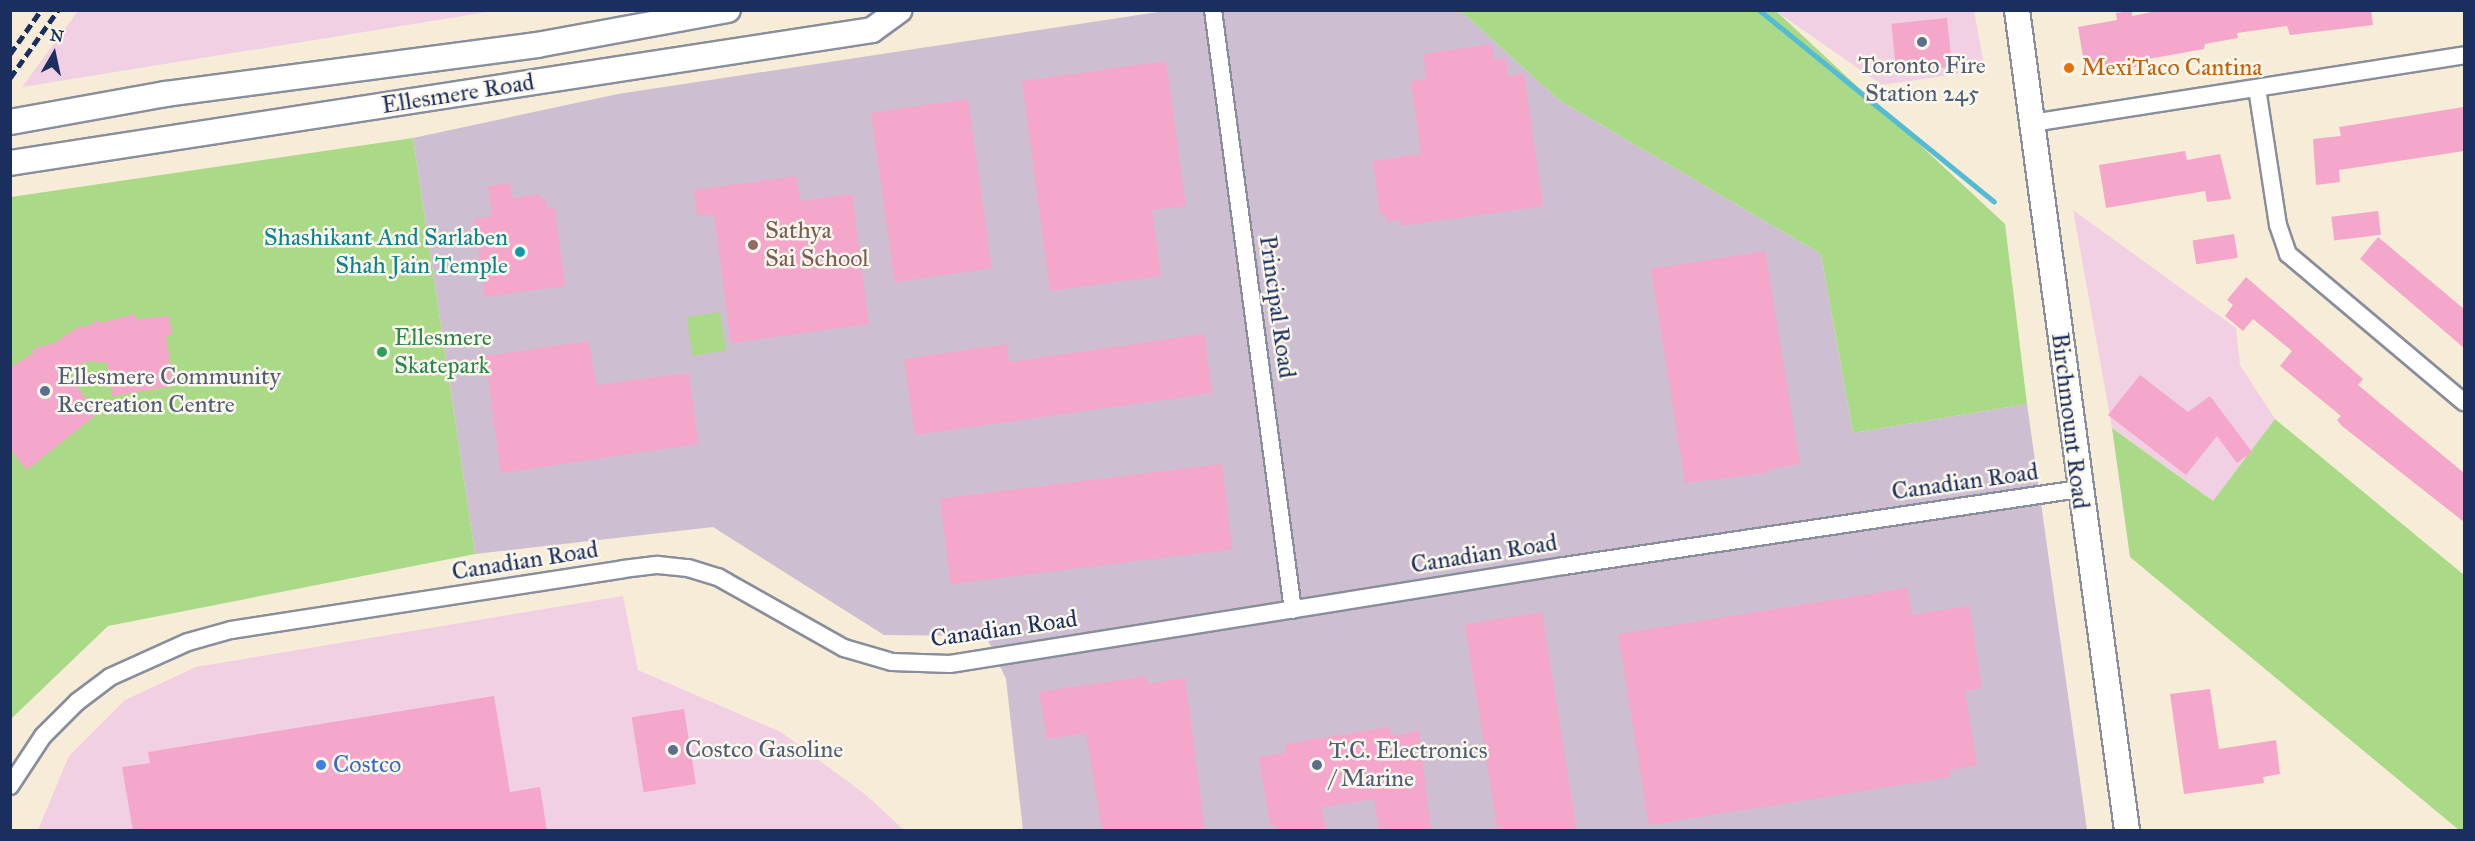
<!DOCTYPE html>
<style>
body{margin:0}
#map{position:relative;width:2475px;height:841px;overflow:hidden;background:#f6ecd8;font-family:"IM FELL Great Primer",serif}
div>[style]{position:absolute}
.built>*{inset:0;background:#f1d0e3}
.industrial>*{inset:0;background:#cebed1}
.green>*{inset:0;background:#aada87;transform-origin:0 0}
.stream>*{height:5px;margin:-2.5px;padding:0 2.5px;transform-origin:2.5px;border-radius:2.5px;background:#55bad3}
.building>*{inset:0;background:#f4a7ca;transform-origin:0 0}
.roads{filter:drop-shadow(2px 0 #888e9b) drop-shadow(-2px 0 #888e9b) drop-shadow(0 2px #888e9b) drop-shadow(0 -2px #888e9b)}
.minor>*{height:16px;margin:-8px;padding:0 8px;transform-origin:8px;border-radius:8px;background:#fff}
.secondary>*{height:24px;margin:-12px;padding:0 12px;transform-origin:12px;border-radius:12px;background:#fff}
.rail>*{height:4.5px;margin-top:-2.25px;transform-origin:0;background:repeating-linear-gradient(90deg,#1b2f5e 0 9px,transparent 0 13.5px)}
.dots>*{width:16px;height:16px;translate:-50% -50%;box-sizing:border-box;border:3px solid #fbf7ec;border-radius:50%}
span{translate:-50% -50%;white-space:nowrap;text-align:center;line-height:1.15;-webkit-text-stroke:5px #fbf7ec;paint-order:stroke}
.service-label{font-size:24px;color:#4e5e75}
.left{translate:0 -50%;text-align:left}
.food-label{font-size:24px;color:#c56008}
.street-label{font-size:24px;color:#1b2f5e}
.education-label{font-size:24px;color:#785e54}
.culture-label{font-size:24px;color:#0d838f}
.right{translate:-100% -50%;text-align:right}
.leisure-label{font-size:24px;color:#27864d}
.shop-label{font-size:24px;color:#366cbe}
.frame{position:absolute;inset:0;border:12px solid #1b2f5e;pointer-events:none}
.north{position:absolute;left:24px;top:24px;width:60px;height:60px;-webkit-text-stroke:4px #fbf7ec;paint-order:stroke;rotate:9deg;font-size:16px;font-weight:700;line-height:24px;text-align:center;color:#1b2f5e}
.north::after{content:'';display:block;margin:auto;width:21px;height:27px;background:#1b2f5e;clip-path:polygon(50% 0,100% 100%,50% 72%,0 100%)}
</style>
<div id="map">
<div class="built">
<div style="clip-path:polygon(78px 11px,78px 10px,494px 11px,22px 87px)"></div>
<div style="clip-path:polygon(1776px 11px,1974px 11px,1985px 70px,1882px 85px)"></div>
<div style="clip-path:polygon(2073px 210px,2236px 328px,2240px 365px,2275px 419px,2213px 501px,2112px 428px)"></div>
<div style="clip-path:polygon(623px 596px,638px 670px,781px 732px,866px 795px,904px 830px,38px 830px,69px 756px,125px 700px,196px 667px)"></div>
</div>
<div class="industrial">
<div style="clip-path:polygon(1165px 11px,1461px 11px,1559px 100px,1821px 254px,1853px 433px,2027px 404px,2087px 830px,1023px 830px,1006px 679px,986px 636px,884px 635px,713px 527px,475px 554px,413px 138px,618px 94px)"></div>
</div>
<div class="green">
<div style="clip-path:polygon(1461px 11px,1776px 11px,2005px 224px,2027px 404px,1853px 433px,1821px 254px,1559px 100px)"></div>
<div style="clip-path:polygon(413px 138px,475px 554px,108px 626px,11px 719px,11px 197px)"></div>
<div style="left:720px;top:312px;width:39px;height:34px;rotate:81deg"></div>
<div style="clip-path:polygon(2275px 419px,2464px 575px,2464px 830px,2459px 830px,2130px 557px,2112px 428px,2213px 501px)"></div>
</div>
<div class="stream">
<div style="left:1759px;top:10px;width:303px;rotate:39.2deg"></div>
</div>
<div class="building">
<div style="clip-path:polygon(2162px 10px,2371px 10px,2373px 25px,2290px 35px,2287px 26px,2237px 33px,2238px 38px,2205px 44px,2204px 49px,2143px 60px,2144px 66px,2120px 69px,2119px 64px,2085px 69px,2078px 27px,2117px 20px,2116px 13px,2132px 11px,2132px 16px)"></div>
<div style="left:1947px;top:18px;width:49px;height:56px;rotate:84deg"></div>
<div style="clip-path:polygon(1492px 44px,1494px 60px,1506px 58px,1508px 76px,1524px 74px,1543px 206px,1401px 226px,1400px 220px,1386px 221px,1385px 215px,1380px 216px,1373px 161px,1421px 154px,1411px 81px,1426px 79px,1423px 54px)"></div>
<div style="clip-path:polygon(1166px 61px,1186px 206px,1152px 210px,1161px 276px,1050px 291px,1022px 81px)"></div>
<div style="left:968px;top:99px;width:171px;height:98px;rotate:82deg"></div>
<div style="clip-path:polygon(2464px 107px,2464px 151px,2339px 170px,2340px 182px,2316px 185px,2313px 139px,2341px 136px,2339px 127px)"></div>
<div style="clip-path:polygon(2185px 151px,2187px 160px,2220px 154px,2231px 199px,2207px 202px,2205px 191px,2106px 208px,2099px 165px)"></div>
<div style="clip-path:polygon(796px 176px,800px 201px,852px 194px,869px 324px,731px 343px,714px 214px,697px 216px,694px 190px)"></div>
<div style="clip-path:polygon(510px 183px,512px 198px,540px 194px,541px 199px,546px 198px,547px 209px,555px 208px,565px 286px,485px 297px,474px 219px,492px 216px,488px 186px)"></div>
<div style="left:2378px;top:211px;width:24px;height:47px;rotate:83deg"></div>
<div style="left:2234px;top:234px;width:24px;height:42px;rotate:81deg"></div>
<div style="clip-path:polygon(2378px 237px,2464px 309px,2464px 348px,2360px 259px)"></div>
<div style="clip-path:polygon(1765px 251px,1800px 464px,1766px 470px,1767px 473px,1685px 483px,1651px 269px)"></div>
<div style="clip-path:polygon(2246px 277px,2363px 379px,2358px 385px,2464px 473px,2464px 522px,2342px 426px,2337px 420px,2341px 416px,2280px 366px,2292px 351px,2253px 319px,2243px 331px,2225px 316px,2233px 305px,2227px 300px)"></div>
<div style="clip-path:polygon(134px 314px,136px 319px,169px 316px,172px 335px,166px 336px,174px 386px,112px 396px,107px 363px,88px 361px,65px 372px,98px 413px,27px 470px,10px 449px,10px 368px,33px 353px,32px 349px,54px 343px,81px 325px,83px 328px,99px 320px,101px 323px)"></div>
<div style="clip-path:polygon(1204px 334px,1212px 393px,915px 435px,904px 359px,1007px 344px,1009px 362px)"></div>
<div style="clip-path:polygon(589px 341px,596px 385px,689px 373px,698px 444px,501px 473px,485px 356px)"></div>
<div style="clip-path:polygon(2140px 375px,2188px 412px,2210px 396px,2252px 452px,2237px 463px,2217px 436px,2186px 475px,2108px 415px)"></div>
<div style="left:1222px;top:464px;width:86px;height:284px;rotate:83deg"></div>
<div style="clip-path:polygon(1907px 588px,1912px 615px,1969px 606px,1982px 688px,1965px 691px,1977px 765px,1950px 770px,1951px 777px,1649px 825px,1618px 634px)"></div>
<div style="left:1542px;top:612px;width:222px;height:78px;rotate:81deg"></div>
<div style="clip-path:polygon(1146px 676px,1147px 684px,1185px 678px,1205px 831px,1102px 831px,1086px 733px,1047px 739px,1039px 692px)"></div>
<div style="clip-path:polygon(2210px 689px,2219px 749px,2276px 740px,2280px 774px,2263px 777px,2264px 783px,2184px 794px,2170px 694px)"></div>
<div style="clip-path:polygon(494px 696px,510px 792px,540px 787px,547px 831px,133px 831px,122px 767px,150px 763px,148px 752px)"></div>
<div style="left:684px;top:709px;width:76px;height:53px;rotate:81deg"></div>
<div style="clip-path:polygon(1390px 727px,1391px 736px,1419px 731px,1431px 831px,1379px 831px,1374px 799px,1322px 807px,1326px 831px,1275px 831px,1274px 825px,1270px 825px,1259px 757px,1286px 753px,1285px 744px)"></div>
</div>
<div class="roads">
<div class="minor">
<div style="left:1213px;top:10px;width:605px;rotate:82.41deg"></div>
<div style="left:2257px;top:88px;width:139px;rotate:81.3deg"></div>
<div style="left:2278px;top:225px;width:31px;rotate:71deg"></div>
<div style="left:2288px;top:254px;width:230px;rotate:40.1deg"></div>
<div style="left:2032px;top:123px;width:437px;rotate:-8.9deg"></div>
<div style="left:10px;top:786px;width:60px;rotate:-56.6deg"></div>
<div style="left:43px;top:736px;width:48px;rotate:-45deg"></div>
<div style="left:77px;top:702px;width:41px;rotate:-37.1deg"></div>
<div style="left:110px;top:677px;width:85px;rotate:-24.2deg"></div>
<div style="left:188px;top:642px;width:45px;rotate:-15.6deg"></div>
<div style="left:231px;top:630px;width:397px;rotate:-8.8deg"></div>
<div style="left:623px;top:569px;width:35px;rotate:-7deg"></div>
<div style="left:658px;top:565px;width:30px;rotate:6deg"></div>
<div style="left:688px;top:568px;width:31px;rotate:17deg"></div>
<div style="left:718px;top:577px;width:145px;rotate:29.4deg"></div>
<div style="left:844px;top:648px;width:50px;rotate:16.3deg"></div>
<div style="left:892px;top:662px;width:58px;rotate:2deg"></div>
<div style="left:950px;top:664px;width:622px;rotate:-9.07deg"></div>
<div style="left:1564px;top:566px;width:521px;rotate:-8.5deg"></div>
</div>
<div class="secondary">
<div style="left:2017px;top:10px;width:827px;rotate:82.36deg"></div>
<div style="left:10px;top:122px;width:158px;rotate:-10.2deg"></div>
<div style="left:165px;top:94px;width:375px;rotate:-7.5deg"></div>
<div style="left:537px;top:45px;width:194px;rotate:-10.4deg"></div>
<div style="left:10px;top:163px;width:872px;rotate:-8.77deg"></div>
<div style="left:872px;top:30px;width:34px;rotate:-36deg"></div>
</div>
</div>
<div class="rail">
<div style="left:10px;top:54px;width:54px;rotate:-54.8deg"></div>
<div style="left:10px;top:78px;width:83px;rotate:-54.8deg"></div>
</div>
<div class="dots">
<div style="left:1922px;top:42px;background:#5c6f8a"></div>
<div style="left:2069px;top:68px;background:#e8710a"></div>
<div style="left:753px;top:245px;background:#8d6e63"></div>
<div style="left:520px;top:252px;background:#0f9aa8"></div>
<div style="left:382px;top:352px;background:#2e9e5b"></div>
<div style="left:45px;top:391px;background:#5c6f8a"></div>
<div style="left:673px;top:750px;background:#5c6f8a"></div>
<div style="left:321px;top:765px;background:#3f7fe0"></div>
<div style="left:1317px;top:765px;background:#5c6f8a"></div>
</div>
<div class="service-label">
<span style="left:1922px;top:80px">Toronto Fire<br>Station 245</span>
<span class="left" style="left:57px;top:391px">Ellesmere Community<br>Recreation Centre</span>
<span class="left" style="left:685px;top:750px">Costco Gasoline</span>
<span class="left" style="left:1329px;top:765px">T.C. Electronics<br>/ Marine</span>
</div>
<div class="food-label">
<span class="left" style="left:2081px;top:68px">MexiTaco Cantina</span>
</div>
<div class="street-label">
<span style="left:458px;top:94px;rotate:-9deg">Ellesmere Road</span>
<span style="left:1277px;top:307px;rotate:82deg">Principal Road</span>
<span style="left:2070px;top:421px;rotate:83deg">Birchmount Road</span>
<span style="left:1965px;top:482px;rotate:-8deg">Canadian Road</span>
<span style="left:1484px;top:554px;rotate:-9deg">Canadian Road</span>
<span style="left:525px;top:561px;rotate:-9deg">Canadian Road</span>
<span style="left:1004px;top:629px;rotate:-8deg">Canadian Road</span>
</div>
<div class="education-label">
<span class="left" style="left:765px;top:245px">Sathya<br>Sai School</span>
</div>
<div class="culture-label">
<span class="right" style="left:508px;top:252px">Shashikant And Sarlaben<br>Shah Jain Temple</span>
</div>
<div class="leisure-label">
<span class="left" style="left:394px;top:352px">Ellesmere<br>Skatepark</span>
</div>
<div class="shop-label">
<span class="left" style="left:333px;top:765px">Costco</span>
</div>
<div class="frame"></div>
<div class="north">N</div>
</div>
